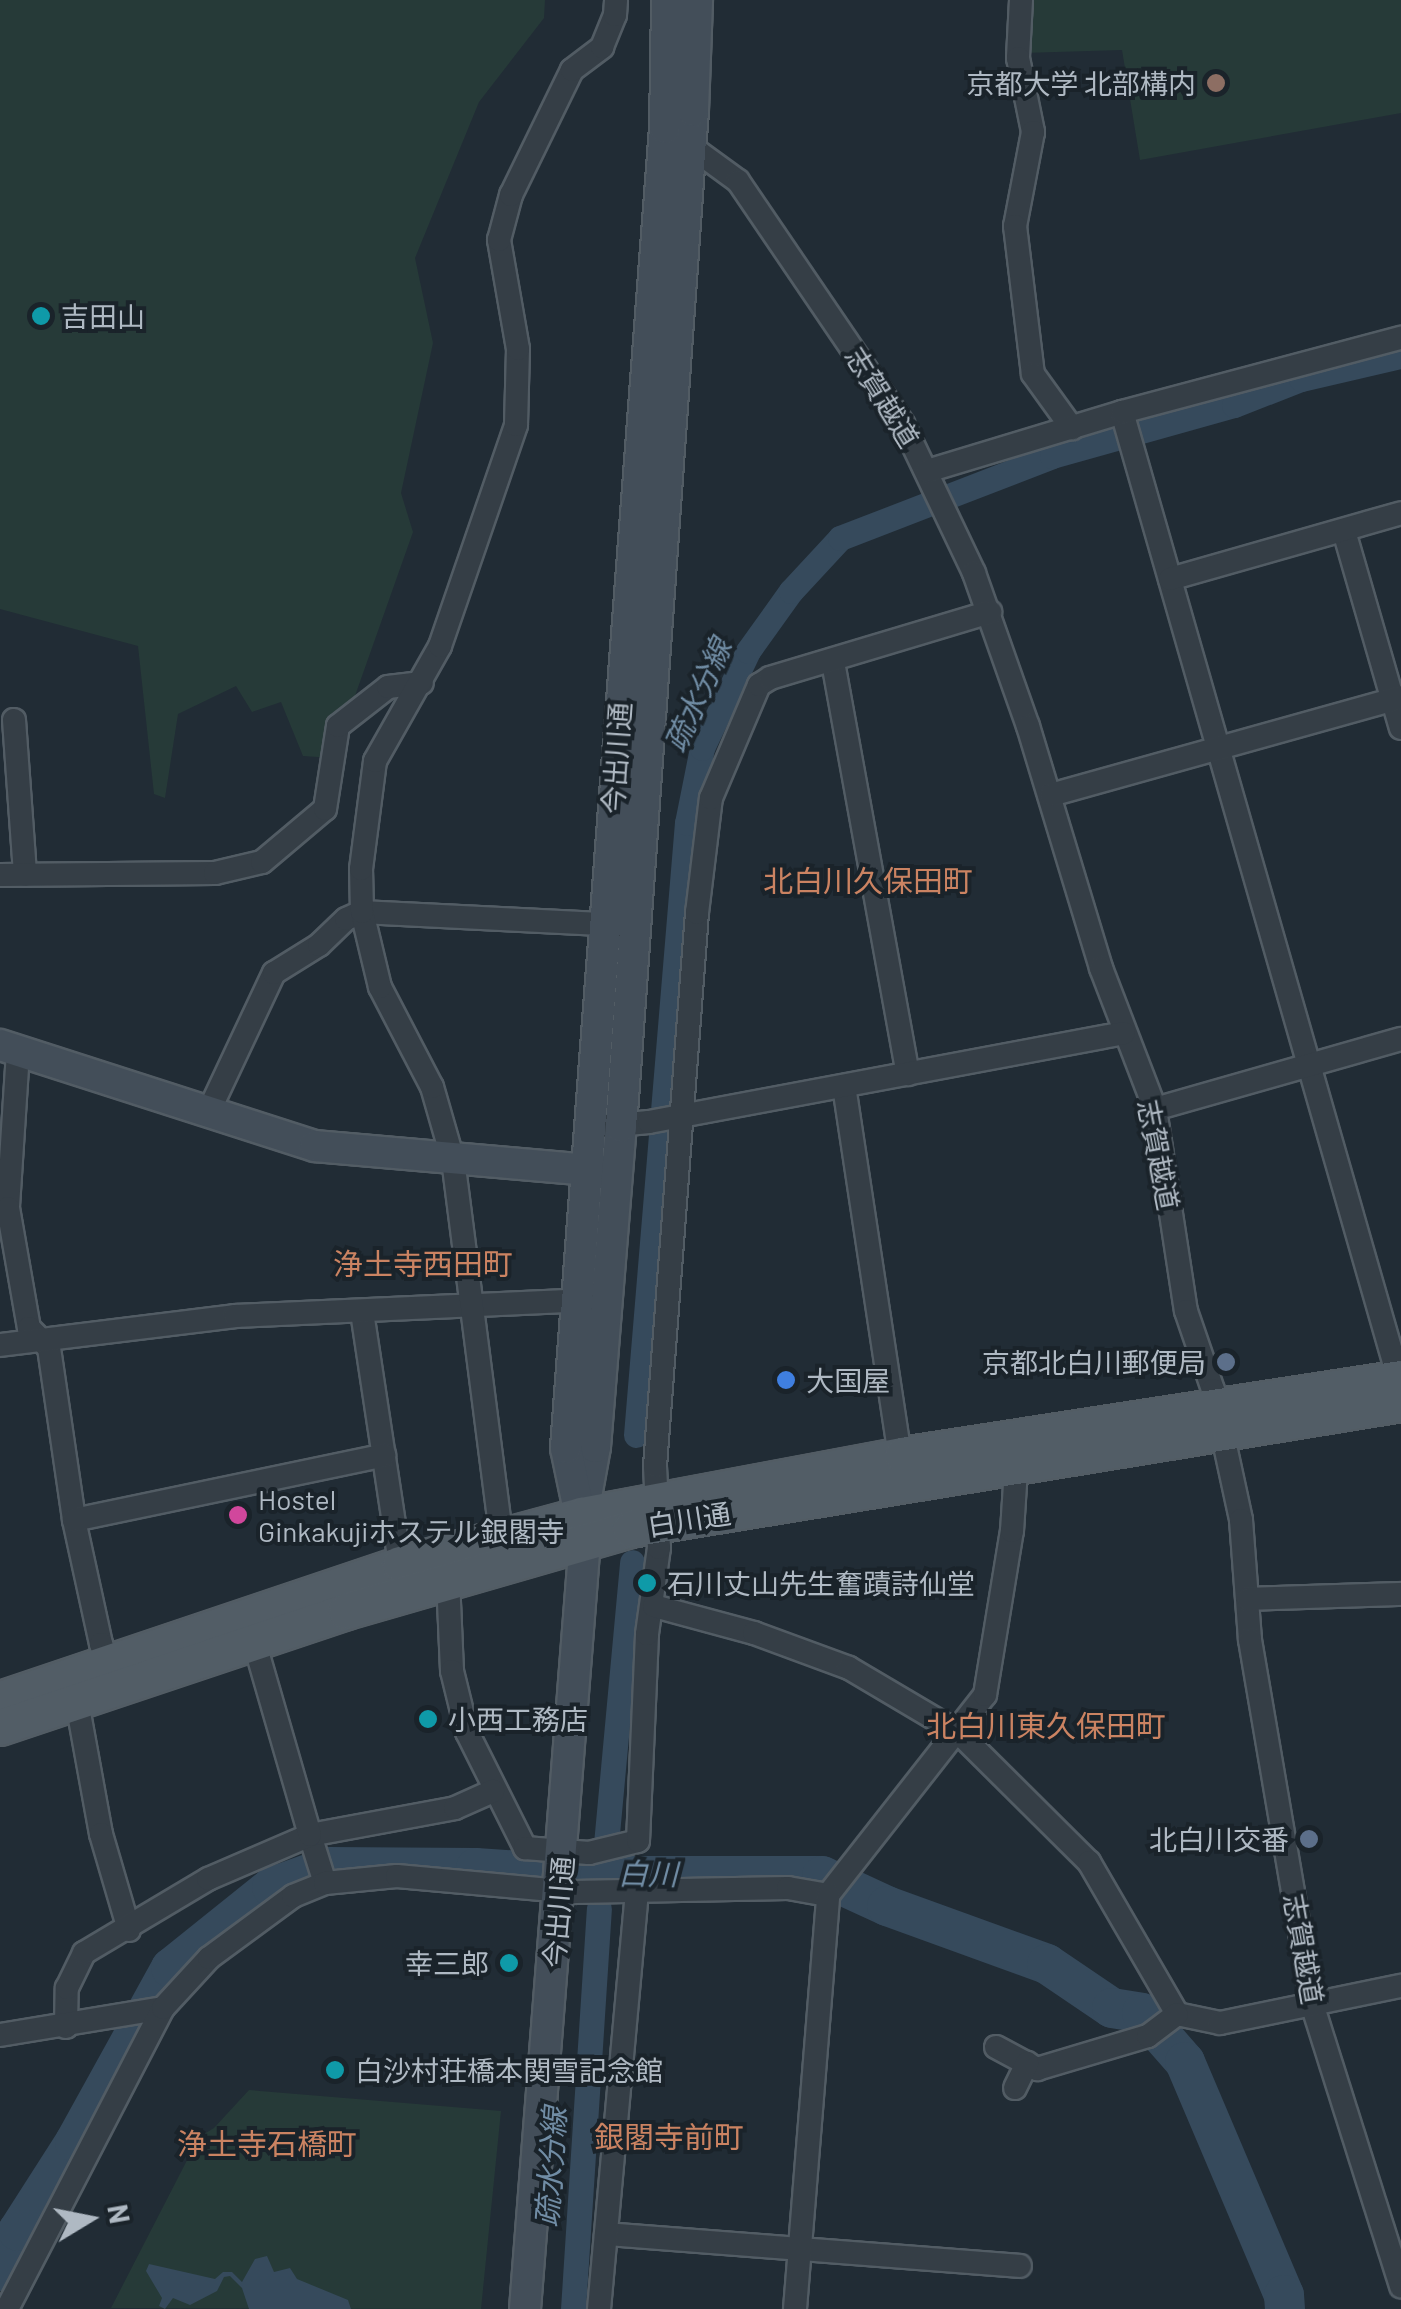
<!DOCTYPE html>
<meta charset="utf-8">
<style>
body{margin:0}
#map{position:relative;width:1401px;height:2309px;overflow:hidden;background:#212c35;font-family:Barlow,"Noto Sans JP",sans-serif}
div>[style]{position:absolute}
.green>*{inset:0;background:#263a38}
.water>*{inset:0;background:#364a5c}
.canal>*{height:25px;margin:-12.5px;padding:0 12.5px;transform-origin:12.5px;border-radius:12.5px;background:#364a5c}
.river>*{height:40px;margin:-20px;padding:0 20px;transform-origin:20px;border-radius:20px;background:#364a5c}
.roads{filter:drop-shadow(2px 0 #525c64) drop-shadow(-2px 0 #525c64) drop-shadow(0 2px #525c64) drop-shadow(0 -2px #525c64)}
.street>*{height:22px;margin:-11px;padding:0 11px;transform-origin:11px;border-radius:11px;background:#353e46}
.secondary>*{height:30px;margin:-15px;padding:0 15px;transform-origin:15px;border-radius:15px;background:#434e59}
.primary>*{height:35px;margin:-17.5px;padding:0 17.5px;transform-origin:17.5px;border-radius:17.5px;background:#525d66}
.dots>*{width:28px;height:28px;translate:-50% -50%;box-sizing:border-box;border:5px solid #1a232a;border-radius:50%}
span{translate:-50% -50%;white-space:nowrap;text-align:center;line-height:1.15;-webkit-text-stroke:8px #1a232a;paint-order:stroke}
.poi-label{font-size:28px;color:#afb9c3}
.right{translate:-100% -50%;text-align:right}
.left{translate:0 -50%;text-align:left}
.street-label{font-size:28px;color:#afb9c3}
.water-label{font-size:30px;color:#718da5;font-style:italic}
.neighbourhood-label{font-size:30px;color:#cb8362}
.north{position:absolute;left:40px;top:2169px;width:100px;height:100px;-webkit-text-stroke:8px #1a232a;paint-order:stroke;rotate:80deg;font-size:28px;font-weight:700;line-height:40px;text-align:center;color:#afb9c3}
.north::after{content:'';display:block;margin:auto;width:35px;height:45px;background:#afb9c3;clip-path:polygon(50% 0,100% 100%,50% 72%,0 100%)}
</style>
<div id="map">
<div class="green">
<div style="clip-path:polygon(0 0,545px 0,544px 18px,479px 102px,415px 258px,433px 343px,401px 493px,413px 532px,333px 758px,303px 756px,281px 702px,252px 712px,236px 686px,178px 714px,165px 798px,154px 794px,138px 646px,0 609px)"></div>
<div style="clip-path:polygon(1029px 0,1401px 0,1401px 113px,1140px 160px,1122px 50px,1023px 53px)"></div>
<div style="clip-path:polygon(249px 2090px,501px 2111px,481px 2309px,111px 2308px,199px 2137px,214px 2128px)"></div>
</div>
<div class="water">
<div style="clip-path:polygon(267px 2256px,274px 2272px,290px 2268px,297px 2279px,348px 2300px,351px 2309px,249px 2309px,242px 2288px,230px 2276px,224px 2277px,217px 2291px,190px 2305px,173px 2298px,165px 2309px,159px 2306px,162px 2298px,146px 2271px,149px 2264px,215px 2279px,223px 2272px,232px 2272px,242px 2282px,255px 2259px)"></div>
</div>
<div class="canal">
<div style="left:636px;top:1435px;width:614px;rotate:-85.24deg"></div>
<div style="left:687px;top:823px;width:76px;rotate:-78.7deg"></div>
<div style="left:702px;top:748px;width:107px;rotate:-64.6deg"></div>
<div style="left:748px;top:651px;width:74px;rotate:-54.4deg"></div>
<div style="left:791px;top:591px;width:72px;rotate:-47.2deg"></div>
<div style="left:840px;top:538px;width:227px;rotate:-21.1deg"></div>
<div style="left:1052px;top:456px;width:189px;rotate:-15.7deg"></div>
<div style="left:1234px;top:405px;width:72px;rotate:-21.2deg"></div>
<div style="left:1301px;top:379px;width:103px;rotate:-13deg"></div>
<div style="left:606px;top:1844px;width:283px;rotate:-84.7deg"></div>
<div style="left:573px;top:2309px;width:401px;rotate:-86.3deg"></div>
</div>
<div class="river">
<div style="left:0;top:2271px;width:44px;rotate:-65.8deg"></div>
<div style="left:18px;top:2231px;width:106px;rotate:-57.4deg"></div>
<div style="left:75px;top:2142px;width:199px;rotate:-61.1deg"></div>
<div style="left:171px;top:1968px;width:129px;rotate:-38.7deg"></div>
<div style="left:272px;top:1887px;width:59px;rotate:-19.7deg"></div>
<div style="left:328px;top:1867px;width:148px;rotate:0.4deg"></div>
<div style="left:476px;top:1868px;width:124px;rotate:3.7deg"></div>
<div style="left:600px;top:1876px;width:222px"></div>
<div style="left:822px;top:1876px;width:72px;rotate:24.8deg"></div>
<div style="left:887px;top:1906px;width:170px;rotate:19.9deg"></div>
<div style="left:1047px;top:1964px;width:78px;rotate:34.1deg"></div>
<div style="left:1112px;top:2008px;width:30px;rotate:9deg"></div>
<div style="left:1142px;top:2013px;width:65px;rotate:48.7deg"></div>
<div style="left:1185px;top:2062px;width:253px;rotate:67deg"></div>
<div style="left:1284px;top:2295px;width:14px;rotate:86deg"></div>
</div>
<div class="roads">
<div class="street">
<div style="left:1021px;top:0;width:58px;rotate:93deg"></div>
<div style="left:1018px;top:58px;width:76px;rotate:78.5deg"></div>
<div style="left:1033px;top:132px;width:96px;rotate:100.8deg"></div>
<div style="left:1015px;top:226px;width:149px;rotate:83.1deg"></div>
<div style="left:1033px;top:374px;width:67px;rotate:54.2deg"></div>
<div style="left:682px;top:140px;width:69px;rotate:36.2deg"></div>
<div style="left:738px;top:181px;width:294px;rotate:55.8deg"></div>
<div style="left:903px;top:424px;width:165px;rotate:64.5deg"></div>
<div style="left:974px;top:573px;width:162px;rotate:70.6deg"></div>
<div style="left:1028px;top:726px;width:253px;rotate:73.2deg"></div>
<div style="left:1101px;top:968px;width:151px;rotate:69deg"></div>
<div style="left:1155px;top:1109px;width:204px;rotate:81.3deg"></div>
<div style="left:1186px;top:1311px;width:83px;rotate:71.1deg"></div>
<div style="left:1213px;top:1390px;width:133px;rotate:77.8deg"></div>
<div style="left:1241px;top:1520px;width:120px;rotate:85.7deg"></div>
<div style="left:1250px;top:1640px;width:372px;rotate:80.3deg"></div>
<div style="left:1313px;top:2007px;width:293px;rotate:72.5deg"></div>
<div style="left:1122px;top:412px;width:1013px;rotate:74.02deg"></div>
<div style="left:927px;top:471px;width:204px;rotate:-16.8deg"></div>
<div style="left:1122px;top:412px;width:289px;rotate:-14.9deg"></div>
<div style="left:1344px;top:531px;width:205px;rotate:73.9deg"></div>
<div style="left:1170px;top:579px;width:240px;rotate:-15.9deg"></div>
<div style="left:833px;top:662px;width:419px;rotate:79.7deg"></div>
<div style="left:14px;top:720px;width:155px;rotate:85.9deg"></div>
<div style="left:1051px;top:795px;width:363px;rotate:-15.6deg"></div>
<div style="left:0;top:875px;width:215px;rotate:-0.5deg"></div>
<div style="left:215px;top:873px;width:48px;rotate:-13.2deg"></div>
<div style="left:262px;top:862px;width:82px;rotate:-40.1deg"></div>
<div style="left:325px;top:809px;width:84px;rotate:-81.1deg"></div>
<div style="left:338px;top:726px;width:63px;rotate:-38deg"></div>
<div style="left:388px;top:687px;width:34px;rotate:-7deg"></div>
<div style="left:18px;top:1052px;width:156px;rotate:93.7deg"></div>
<div style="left:8px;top:1208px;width:122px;rotate:80.1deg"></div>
<div style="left:29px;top:1328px;width:28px;rotate:45deg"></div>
<div style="left:49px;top:1348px;width:174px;rotate:81.7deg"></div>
<div style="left:74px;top:1520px;width:127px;rotate:77.7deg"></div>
<div style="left:101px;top:1644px;width:33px;rotate:69deg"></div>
<div style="left:844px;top:1086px;width:386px;rotate:81.4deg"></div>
<div style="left:1155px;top:1109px;width:256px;rotate:-15.9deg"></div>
<div style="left:208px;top:1113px;width:155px;rotate:-64.8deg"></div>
<div style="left:274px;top:973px;width:53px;rotate:-31.9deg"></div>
<div style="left:319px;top:945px;width:37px;rotate:-44deg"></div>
<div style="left:346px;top:919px;width:17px;rotate:-24deg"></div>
<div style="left:362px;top:912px;width:258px;rotate:2.9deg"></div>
<div style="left:607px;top:1126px;width:42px;rotate:-5.4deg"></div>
<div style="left:649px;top:1122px;width:483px;rotate:-10.6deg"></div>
<div style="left:362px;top:1312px;width:255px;rotate:81.4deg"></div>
<div style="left:0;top:1345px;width:237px;rotate:-7deg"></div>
<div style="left:235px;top:1316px;width:354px;rotate:-2.6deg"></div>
<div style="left:74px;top:1520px;width:317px;rotate:-11.8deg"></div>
<div style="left:501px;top:1534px;width:377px;rotate:-97.3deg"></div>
<div style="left:453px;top:1160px;width:76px;rotate:-106deg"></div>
<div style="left:432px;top:1087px;width:113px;rotate:-117.5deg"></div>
<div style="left:380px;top:987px;width:77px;rotate:-103.5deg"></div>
<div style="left:362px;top:912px;width:43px;rotate:-91.3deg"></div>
<div style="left:361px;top:869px;width:109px;rotate:-82.6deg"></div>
<div style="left:375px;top:761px;width:132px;rotate:-60.5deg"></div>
<div style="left:440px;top:646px;width:234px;rotate:-71deg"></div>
<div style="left:516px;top:425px;width:76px;rotate:-88.5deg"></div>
<div style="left:518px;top:349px;width:111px;rotate:-99.9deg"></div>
<div style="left:499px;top:240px;width:47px;rotate:-75.1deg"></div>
<div style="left:511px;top:195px;width:139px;rotate:-64deg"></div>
<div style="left:572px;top:70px;width:38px;rotate:-37deg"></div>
<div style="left:602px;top:47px;width:35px;rotate:-68deg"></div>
<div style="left:615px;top:15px;width:15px;rotate:-86deg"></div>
<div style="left:448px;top:1579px;width:92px;rotate:87.5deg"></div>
<div style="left:452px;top:1671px;width:63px;rotate:76.2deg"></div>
<div style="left:467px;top:1732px;width:130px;rotate:63.4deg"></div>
<div style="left:525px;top:1848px;width:64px;rotate:4.5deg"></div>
<div style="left:589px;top:1853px;width:50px;rotate:-13.8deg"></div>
<div style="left:638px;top:1841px;width:207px;rotate:-87.5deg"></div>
<div style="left:647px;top:1634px;width:87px;rotate:-82.1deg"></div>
<div style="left:659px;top:1548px;width:82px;rotate:-92.8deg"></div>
<div style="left:655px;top:1466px;width:555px;rotate:-85.66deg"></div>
<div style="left:697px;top:913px;width:116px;rotate:-83.1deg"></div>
<div style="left:711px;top:798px;width:123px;rotate:-67deg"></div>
<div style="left:759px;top:685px;width:13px;rotate:-32deg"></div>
<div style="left:770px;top:678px;width:230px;rotate:-16.7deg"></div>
<div style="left:1248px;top:1599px;width:153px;rotate:-1.9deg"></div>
<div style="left:654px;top:1606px;width:104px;rotate:15.1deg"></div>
<div style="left:754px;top:1633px;width:101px;rotate:20.2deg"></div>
<div style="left:849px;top:1668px;width:128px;rotate:30.6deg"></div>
<div style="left:959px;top:1733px;width:183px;rotate:44.8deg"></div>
<div style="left:1089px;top:1862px;width:176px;rotate:59.9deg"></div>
<div style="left:1177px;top:2014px;width:44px;rotate:11.8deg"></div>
<div style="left:1220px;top:2023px;width:185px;rotate:-11.6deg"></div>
<div style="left:77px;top:1702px;width:134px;rotate:79.7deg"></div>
<div style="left:101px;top:1834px;width:100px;rotate:73.7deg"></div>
<div style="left:325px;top:1883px;width:50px;rotate:-107.4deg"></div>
<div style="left:310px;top:1835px;width:147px;rotate:-10.5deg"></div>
<div style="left:455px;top:1808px;width:42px;rotate:-24.1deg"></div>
<div style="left:66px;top:2027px;width:39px;rotate:-89deg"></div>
<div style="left:67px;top:1988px;width:39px;rotate:-64deg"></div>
<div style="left:84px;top:1953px;width:144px;rotate:-30.8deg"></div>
<div style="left:208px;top:1879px;width:111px;rotate:-23.3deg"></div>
<div style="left:310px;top:1835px;width:212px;rotate:-106.1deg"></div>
<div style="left:0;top:2035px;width:165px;rotate:-9.4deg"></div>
<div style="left:996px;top:2047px;width:47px;rotate:28.2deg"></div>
<div style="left:1037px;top:2069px;width:116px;rotate:-16.6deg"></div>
<div style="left:1148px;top:2036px;width:36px;rotate:-37deg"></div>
<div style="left:1015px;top:2088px;width:28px;rotate:-64deg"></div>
<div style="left:606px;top:2234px;width:415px;rotate:4.4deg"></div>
<div style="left:7px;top:2309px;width:339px;rotate:-62.6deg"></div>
<div style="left:163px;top:2008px;width:68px;rotate:-47.4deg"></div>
<div style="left:209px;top:1958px;width:104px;rotate:-36.4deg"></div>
<div style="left:293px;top:1896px;width:35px;rotate:-22deg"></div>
<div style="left:325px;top:1883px;width:72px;rotate:-5.6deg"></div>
<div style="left:397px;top:1876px;width:178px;rotate:5.2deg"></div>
<div style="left:574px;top:1892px;width:214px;rotate:-1.1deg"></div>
<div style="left:788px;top:1888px;width:41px;rotate:9.9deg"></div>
<div style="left:828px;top:1895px;width:254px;rotate:-51.9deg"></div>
<div style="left:985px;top:1695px;width:166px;rotate:-80.7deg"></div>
<div style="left:1012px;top:1531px;width:77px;rotate:-86.3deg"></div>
<div style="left:599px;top:2309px;width:421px;rotate:-84.8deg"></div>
<div style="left:795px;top:2309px;width:415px;rotate:-85.4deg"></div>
</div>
<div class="secondary">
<div style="left:0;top:1045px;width:331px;rotate:17.8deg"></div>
<div style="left:315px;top:1146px;width:289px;rotate:5deg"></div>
<div style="left:585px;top:1502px;width:56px;rotate:-79.7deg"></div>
<div style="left:595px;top:1447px;width:321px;rotate:-85.4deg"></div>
<div style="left:621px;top:1127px;width:1019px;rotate:-85.95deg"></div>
<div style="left:693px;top:111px;width:111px;rotate:-87.9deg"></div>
<div style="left:525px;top:2309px;width:772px;rotate:-85.54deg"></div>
<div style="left:585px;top:1539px;width:93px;rotate:-101.8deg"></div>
<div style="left:566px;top:1448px;width:1324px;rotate:-85.71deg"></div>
<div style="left:665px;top:128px;width:128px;rotate:-89.1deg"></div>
</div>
<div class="primary">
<div style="left:0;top:1699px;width:422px;rotate:-18.6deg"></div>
<div style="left:400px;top:1564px;width:188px;rotate:-15.1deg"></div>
<div style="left:582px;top:1515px;width:326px;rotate:-10.6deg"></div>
<div style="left:902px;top:1455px;width:505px;rotate:-8.77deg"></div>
<div style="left:0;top:1727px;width:365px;rotate:-18.5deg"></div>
<div style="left:346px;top:1611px;width:296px;rotate:-16.1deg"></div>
<div style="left:630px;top:1529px;width:781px;rotate:-9.28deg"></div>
</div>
</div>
<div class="dots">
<div style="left:1216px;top:83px;background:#8d6e63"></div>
<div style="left:41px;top:316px;background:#0f9aa8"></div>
<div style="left:1226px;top:1362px;background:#5c6f8a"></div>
<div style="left:786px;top:1380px;background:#3f7fe0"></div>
<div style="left:238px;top:1515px;background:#d1479c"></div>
<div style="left:647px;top:1583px;background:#0f9aa8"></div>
<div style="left:428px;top:1719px;background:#0f9aa8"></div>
<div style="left:1309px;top:1839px;background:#5c6f8a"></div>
<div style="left:509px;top:1963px;background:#0f9aa8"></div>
<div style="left:335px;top:2070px;background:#0f9aa8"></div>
</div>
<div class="poi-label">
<span class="right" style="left:1196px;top:83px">京都大学 北部構内</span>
<span class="left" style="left:61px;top:316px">吉田山</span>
<span class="right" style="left:1206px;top:1362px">京都北白川郵便局</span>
<span class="left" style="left:806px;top:1380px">大国屋</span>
<span class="left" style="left:258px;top:1515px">Hostel<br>Ginkakujiホステル銀閣寺</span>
<span class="left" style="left:667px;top:1583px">石川丈山先生奮蹟詩仙堂</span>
<span class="left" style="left:448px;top:1719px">小西工務店</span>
<span class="right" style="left:1289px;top:1839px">北白川交番</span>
<span class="right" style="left:489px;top:1963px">幸三郎</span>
<span class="left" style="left:355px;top:2070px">白沙村荘橋本関雪記念館</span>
</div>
<div class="street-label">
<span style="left:883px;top:397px;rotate:58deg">志賀越道</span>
<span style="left:616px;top:758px;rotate:-86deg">今出川通</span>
<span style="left:1159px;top:1155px;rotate:79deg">志賀越道</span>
<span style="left:689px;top:1519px;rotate:-9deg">白川通</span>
<span style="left:558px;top:1912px;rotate:-85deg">今出川通</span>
<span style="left:1304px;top:1949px;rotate:80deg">志賀越道</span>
</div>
<div class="water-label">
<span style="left:697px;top:695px;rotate:-66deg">疏水分線</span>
<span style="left:648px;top:1873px;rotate:1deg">白川</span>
<span style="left:550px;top:2167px;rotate:-86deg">疏水分線</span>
</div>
<div class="neighbourhood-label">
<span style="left:868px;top:880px">北白川久保田町</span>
<span style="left:423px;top:1263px">浄土寺西田町</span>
<span style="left:1046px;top:1725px">北白川東久保田町</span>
<span style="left:669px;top:2136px">銀閣寺前町</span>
<span style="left:267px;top:2143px">浄土寺石橋町</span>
</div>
<div class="north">N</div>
</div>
